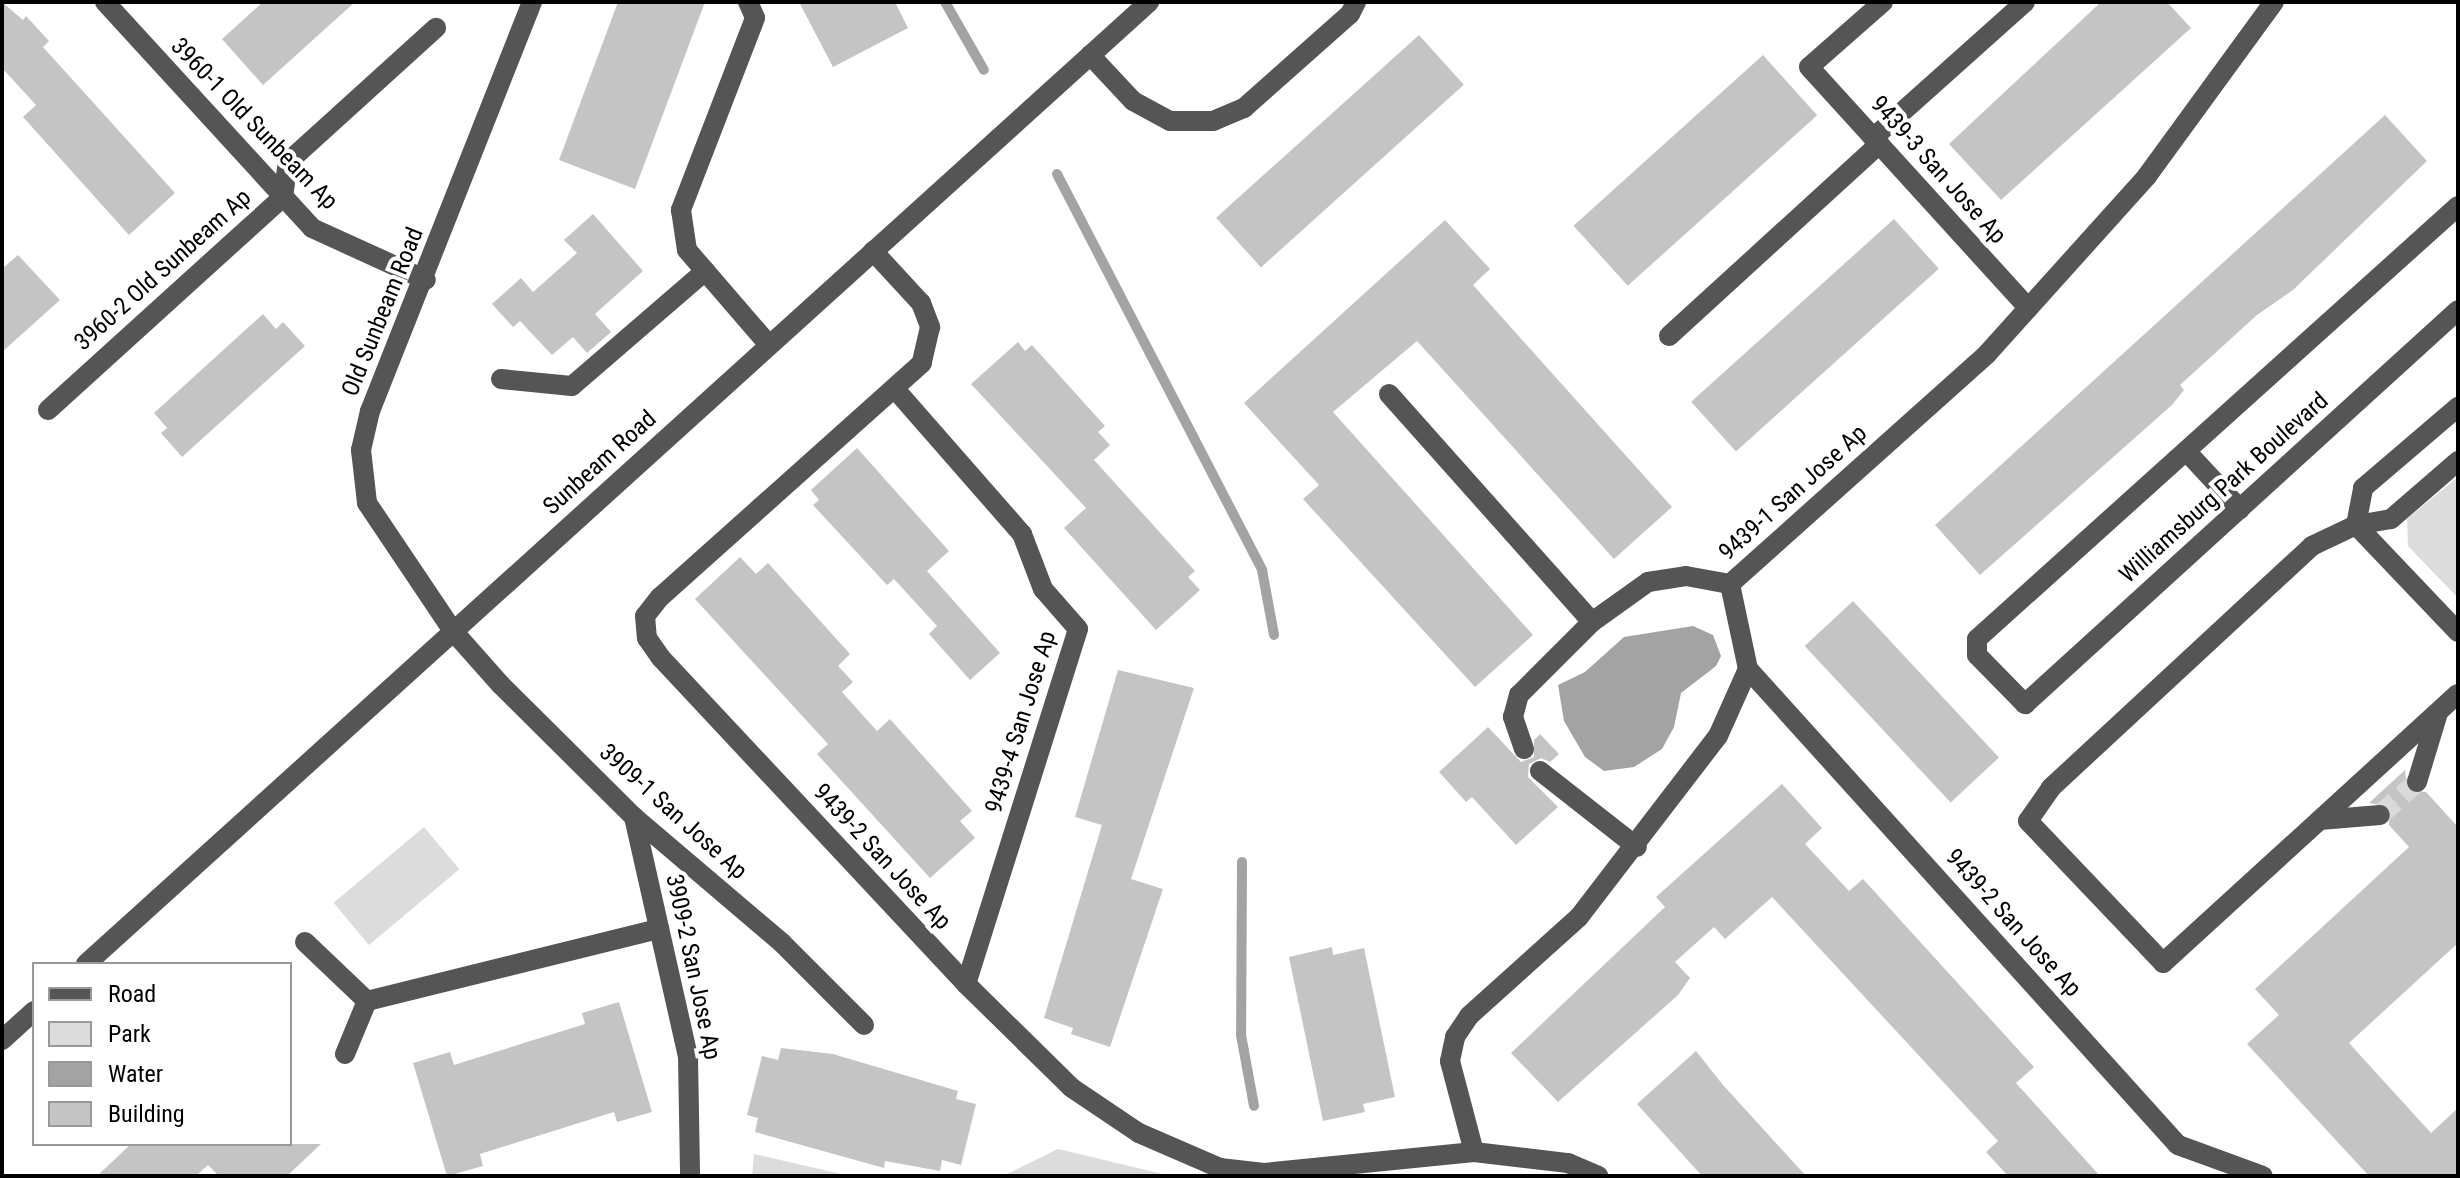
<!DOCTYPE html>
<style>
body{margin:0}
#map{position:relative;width:2460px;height:1178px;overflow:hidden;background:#fff;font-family:"Roboto Condensed",sans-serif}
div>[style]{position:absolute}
.green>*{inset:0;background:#dcdcdc;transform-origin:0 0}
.water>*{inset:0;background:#a3a3a3}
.stream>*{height:10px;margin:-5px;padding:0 5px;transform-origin:5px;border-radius:5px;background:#a3a3a3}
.building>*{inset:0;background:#c4c4c4;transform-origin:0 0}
.minor-tunnel>*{height:20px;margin-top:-10px;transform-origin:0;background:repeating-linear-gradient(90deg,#d9d9d9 0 20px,transparent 0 30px)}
.minor>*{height:20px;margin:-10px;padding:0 10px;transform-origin:10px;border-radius:10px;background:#555}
span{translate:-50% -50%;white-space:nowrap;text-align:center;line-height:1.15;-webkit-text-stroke:8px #fff;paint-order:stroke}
.street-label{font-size:24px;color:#000}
.frame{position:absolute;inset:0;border:4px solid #000;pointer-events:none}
.legend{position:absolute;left:32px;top:962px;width:260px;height:184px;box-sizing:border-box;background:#fff;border:2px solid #999;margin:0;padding:10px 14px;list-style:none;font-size:24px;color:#000}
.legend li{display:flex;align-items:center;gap:16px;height:40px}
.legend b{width:40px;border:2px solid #999}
</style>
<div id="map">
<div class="green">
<div style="clip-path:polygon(2458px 477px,2458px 598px,2408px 546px,2407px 519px)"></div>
<div style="left:424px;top:827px;width:55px;height:118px;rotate:50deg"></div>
<div style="clip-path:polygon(1058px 1149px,1171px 1176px,1003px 1176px)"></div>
<div style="clip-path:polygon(754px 1154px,850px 1176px,752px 1176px)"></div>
</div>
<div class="water">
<div style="clip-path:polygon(1693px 626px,1713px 635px,1721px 656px,1716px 666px,1681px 693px,1674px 727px,1662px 749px,1634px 767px,1604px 771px,1585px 757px,1564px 721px,1558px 685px,1585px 672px,1624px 637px)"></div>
</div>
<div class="stream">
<div style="left:945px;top:2px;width:78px;rotate:60.2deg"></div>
<div style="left:1057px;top:174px;width:446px;rotate:62.6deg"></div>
<div style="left:1262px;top:570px;width:66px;rotate:79.5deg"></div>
<div style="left:1242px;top:862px;width:173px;rotate:90.3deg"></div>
<div style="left:1241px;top:1035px;width:72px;rotate:79.6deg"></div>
</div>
<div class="building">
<div style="clip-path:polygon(2px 2px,23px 20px,26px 16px,49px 41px,43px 47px,175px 193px,129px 235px,23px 117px,36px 105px,2px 68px)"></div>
<div style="clip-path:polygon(263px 2px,355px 2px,263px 85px,222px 39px)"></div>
<div style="clip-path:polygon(618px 2px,705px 2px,635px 189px,559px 160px)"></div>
<div style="clip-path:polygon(799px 2px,895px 2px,908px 28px,833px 67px)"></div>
<div style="clip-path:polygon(2101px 2px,2167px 2px,2191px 28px,2001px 200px,1949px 144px)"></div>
<div style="left:1419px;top:35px;width:67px;height:273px;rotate:48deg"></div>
<div style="left:1763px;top:55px;width:81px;height:255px;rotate:48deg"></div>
<div style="clip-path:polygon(2385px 115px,2427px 161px,2293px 290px,2257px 315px,2180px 385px,2184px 390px,2172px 405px,1980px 575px,1935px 525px)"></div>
<div style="clip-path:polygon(593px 214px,643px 271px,595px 314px,611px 332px,587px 353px,573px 337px,552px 355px,520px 321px,513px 327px,492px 304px,521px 278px,533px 292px,577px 253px,564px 240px)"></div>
<div style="left:1894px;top:219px;width:67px;height:273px;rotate:48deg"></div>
<div style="clip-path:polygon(1445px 220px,1490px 269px,1473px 285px,1672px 507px,1614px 559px,1417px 341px,1333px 412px,1533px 635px,1475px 687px,1303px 499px,1319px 485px,1244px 403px)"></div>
<div style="clip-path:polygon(18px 255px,60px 300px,2px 352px,2px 269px)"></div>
<div style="clip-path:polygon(263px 314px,276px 329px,283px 322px,305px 346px,182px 457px,161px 433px,167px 428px,154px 413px)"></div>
<div style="clip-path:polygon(1018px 342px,1025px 351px,1032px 345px,1105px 426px,1098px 432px,1110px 445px,1094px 460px,1195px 571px,1188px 577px,1200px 590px,1156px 630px,1064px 528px,1086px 508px,971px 384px)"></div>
<div style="clip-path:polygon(857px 448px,949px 551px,927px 571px,1000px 653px,970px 680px,929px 634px,937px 626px,894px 579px,887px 585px,813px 505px,819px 500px,811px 490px)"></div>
<div style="clip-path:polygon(740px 557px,756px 574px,768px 563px,850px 654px,838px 666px,853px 682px,842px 692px,877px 731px,890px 719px,972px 811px,960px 821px,975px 838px,930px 878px,817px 754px,828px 744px,695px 599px)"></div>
<div style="left:1853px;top:601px;width:214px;height:66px;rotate:47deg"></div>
<div style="clip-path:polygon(1118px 670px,1194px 688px,1131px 879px,1163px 889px,1110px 1047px,1071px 1034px,1073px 1028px,1044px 1018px,1102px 825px,1075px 817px)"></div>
<div style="clip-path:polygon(1488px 727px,1521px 762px,1534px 757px,1534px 740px,1540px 734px,1559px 754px,1550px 762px,1541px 758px,1529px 764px,1528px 777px,1558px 807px,1516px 845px,1472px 797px,1466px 802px,1439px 772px)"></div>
<div style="clip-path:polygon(2405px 770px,2407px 790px,2426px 792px,2458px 827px,2458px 943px,2349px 1043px,2431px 1133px,2458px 1108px,2458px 1176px,2369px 1176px,2247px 1044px,2279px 1015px,2255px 989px,2409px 847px,2389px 825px,2390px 807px,2369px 803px)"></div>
<div style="clip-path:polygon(1782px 784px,1822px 828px,1805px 844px,1849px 891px,1863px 879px,2034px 1067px,2016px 1083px,2100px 1176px,2008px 1176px,1986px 1152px,1998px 1141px,1772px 897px,1725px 939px,1714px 927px,1675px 962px,1690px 978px,1678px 995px,1558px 1102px,1511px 1053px,1665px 907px,1656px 897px)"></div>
<div style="clip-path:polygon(1332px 947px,1333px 955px,1364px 948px,1395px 1097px,1363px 1104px,1365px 1112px,1323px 1121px,1289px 957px)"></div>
<div style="clip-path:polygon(619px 1002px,652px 1112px,617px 1122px,614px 1112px,480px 1154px,483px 1166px,447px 1176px,413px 1063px,450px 1052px,454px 1065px,585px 1024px,582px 1013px)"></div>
<div style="clip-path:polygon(781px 1048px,833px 1054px,958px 1091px,956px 1099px,976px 1104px,961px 1165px,942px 1160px,940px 1171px,885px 1161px,884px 1168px,755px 1132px,758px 1118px,747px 1115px,762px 1056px,778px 1060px)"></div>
<div style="clip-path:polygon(1696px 1051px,1723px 1085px,1806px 1176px,1702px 1176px,1637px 1104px)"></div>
<div style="clip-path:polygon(131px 1144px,321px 1144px,287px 1176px,219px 1176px,208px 1165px,196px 1176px,97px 1176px)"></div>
</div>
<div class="minor-tunnel">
<div style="left:2380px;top:815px;width:50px;rotate:-41.7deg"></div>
</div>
<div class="minor">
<div style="left:105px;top:2px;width:306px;rotate:47.5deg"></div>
<div style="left:312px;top:228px;width:125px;rotate:24.5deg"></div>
<div style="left:532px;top:2px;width:440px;rotate:111.6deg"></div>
<div style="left:370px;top:411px;width:40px;rotate:103deg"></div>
<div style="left:361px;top:450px;width:53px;rotate:83.5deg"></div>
<div style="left:367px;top:503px;width:154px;rotate:56.1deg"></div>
<div style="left:453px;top:631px;width:72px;rotate:48.4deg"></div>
<div style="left:501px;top:685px;width:187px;rotate:44.8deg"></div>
<div style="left:634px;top:817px;width:194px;rotate:40.4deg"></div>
<div style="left:782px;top:943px;width:116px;rotate:45deg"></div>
<div style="left:748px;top:2px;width:17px;rotate:66deg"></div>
<div style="left:755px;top:18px;width:206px;rotate:111.1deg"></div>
<div style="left:681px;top:210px;width:40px;rotate:81.5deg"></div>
<div style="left:687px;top:250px;width:125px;rotate:49.2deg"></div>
<div style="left:1883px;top:2px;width:98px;rotate:138.7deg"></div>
<div style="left:1809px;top:67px;width:326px;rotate:47.7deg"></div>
<div style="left:1090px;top:55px;width:63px;rotate:46.9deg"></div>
<div style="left:1133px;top:101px;width:42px;rotate:28.4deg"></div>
<div style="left:1170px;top:121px;width:43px"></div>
<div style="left:1213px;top:121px;width:34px;rotate:-23deg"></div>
<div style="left:1244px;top:108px;width:142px;rotate:-41.6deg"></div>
<div style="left:1350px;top:14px;width:13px;rotate:-63deg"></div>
<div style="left:1873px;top:138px;width:204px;rotate:-41.8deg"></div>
<div style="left:2458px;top:206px;width:647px;rotate:138.01deg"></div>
<div style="left:1977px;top:639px;width:16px;rotate:90deg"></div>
<div style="left:1977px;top:655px;width:69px;rotate:45.6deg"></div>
<div style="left:2025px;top:704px;width:585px;rotate:-42.3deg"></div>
<div style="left:873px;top:251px;width:71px;rotate:47.3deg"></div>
<div style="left:921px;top:303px;width:26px;rotate:69deg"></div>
<div style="left:930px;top:327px;width:37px;rotate:103deg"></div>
<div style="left:922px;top:363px;width:351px;rotate:138.2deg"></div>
<div style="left:660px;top:597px;width:24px;rotate:128deg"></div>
<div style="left:645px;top:616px;width:22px;rotate:85deg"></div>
<div style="left:647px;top:638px;width:24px;rotate:55deg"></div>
<div style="left:661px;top:658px;width:446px;rotate:46.9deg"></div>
<div style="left:966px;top:984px;width:148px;rotate:44.5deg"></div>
<div style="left:1072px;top:1088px;width:81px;rotate:33.9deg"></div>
<div style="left:1139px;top:1133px;width:88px;rotate:23.4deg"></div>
<div style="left:1220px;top:1168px;width:44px;rotate:6.5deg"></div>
<div style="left:1264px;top:1173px;width:211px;rotate:-5.7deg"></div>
<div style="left:1474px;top:1152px;width:95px;rotate:6.7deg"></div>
<div style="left:1568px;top:1163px;width:33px;rotate:23deg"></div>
<div style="left:1669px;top:336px;width:285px;rotate:-42.4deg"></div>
<div style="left:501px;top:379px;width:71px;rotate:5.6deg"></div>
<div style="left:572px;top:386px;width:176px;rotate:-40.8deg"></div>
<div style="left:895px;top:389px;width:193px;rotate:48.8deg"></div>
<div style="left:1022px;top:534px;width:59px;rotate:69.1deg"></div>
<div style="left:1043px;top:589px;width:53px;rotate:48.8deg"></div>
<div style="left:1078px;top:629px;width:372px;rotate:107.5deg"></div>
<div style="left:1389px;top:394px;width:305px;rotate:48.3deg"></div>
<div style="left:1592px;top:622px;width:69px;rotate:-35.5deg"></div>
<div style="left:1648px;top:582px;width:38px;rotate:-9deg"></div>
<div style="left:1686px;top:576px;width:45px;rotate:10.3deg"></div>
<div style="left:48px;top:410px;width:317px;rotate:-42.2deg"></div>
<div style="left:283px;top:197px;width:35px;rotate:-82deg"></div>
<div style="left:288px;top:162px;width:200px;rotate:-42.2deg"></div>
<div style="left:2187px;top:452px;width:78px;rotate:47.1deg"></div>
<div style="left:2458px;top:461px;width:89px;rotate:139.1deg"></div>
<div style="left:2391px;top:519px;width:36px;rotate:170deg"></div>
<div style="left:2356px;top:525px;width:49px;rotate:154.5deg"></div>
<div style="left:2312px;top:546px;width:356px;rotate:137.2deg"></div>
<div style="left:2051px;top:788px;width:40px;rotate:124.9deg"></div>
<div style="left:2028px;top:821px;width:196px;rotate:46.4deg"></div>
<div style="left:2163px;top:963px;width:399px;rotate:-42.4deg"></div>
<div style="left:2356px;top:525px;width:38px;rotate:-79deg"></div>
<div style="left:2363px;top:488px;width:125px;rotate:-40.5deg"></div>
<div style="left:2356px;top:525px;width:148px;rotate:46.4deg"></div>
<div style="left:1748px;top:669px;width:641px;rotate:47.91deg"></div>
<div style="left:2178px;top:1145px;width:90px;rotate:20deg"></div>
<div style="left:1524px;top:749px;width:34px;rotate:-109deg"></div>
<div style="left:1513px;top:717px;width:23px;rotate:-75deg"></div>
<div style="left:1519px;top:695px;width:103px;rotate:-45deg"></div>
<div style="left:1540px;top:771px;width:123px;rotate:38.1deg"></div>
<div style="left:2417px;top:782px;width:72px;rotate:-73.1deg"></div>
<div style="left:634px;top:817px;width:246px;rotate:77.3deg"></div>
<div style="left:688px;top:1057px;width:119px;rotate:89deg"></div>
<div style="left:2320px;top:820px;width:60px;rotate:-4.8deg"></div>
<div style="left:305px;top:942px;width:86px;rotate:43.6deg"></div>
<div style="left:367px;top:1001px;width:301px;rotate:-13.9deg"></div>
<div style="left:86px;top:964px;width:1434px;rotate:-42.14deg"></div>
<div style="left:2px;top:1040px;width:43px;rotate:-42.2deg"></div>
<div style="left:345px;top:1054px;width:57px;rotate:-67.5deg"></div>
<div style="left:1474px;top:1152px;width:94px;rotate:-104.8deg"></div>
<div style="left:1450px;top:1061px;width:25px;rotate:-78deg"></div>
<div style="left:1455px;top:1037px;width:25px;rotate:-56deg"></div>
<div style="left:1469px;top:1016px;width:148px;rotate:-42deg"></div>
<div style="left:1579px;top:917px;width:228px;rotate:-52.5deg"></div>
<div style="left:1718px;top:736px;width:73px;rotate:-65.9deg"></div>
<div style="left:1748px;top:669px;width:87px;rotate:-102deg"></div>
<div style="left:1730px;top:584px;width:345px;rotate:-41.8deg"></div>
<div style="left:1987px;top:354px;width:239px;rotate:-48deg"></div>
<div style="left:2147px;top:176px;width:215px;rotate:-53.9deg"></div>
</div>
<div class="street-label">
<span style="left:254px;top:124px;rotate:46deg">3960-1 Old Sunbeam Ap</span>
<span style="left:1938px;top:170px;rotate:48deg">9439-3 San Jose Ap</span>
<span style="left:163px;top:270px;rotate:-42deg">3960-2 Old Sunbeam Ap</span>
<span style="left:383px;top:312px;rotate:-68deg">Old Sunbeam Road</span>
<span style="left:600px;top:463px;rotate:-42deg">Sunbeam Road</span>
<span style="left:2224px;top:488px;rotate:-42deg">Williamsburg Park Boulevard</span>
<span style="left:1793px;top:493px;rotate:-42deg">9439-1 San Jose Ap</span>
<span style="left:1021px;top:722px;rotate:-73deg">9439-4 San Jose Ap</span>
<span style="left:673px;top:812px;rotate:42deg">3909-1 San Jose Ap</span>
<span style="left:882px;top:857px;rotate:47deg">9439-2 San Jose Ap</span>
<span style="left:2013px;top:923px;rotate:48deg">9439-2 San Jose Ap</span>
<span style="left:693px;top:967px;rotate:78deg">3909-2 San Jose Ap</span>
</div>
<div class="frame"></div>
<ul class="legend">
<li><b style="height:10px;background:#555"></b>Road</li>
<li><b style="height:22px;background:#dcdcdc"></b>Park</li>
<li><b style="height:22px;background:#a3a3a3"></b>Water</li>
<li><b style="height:22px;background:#c4c4c4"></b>Building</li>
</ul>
</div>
